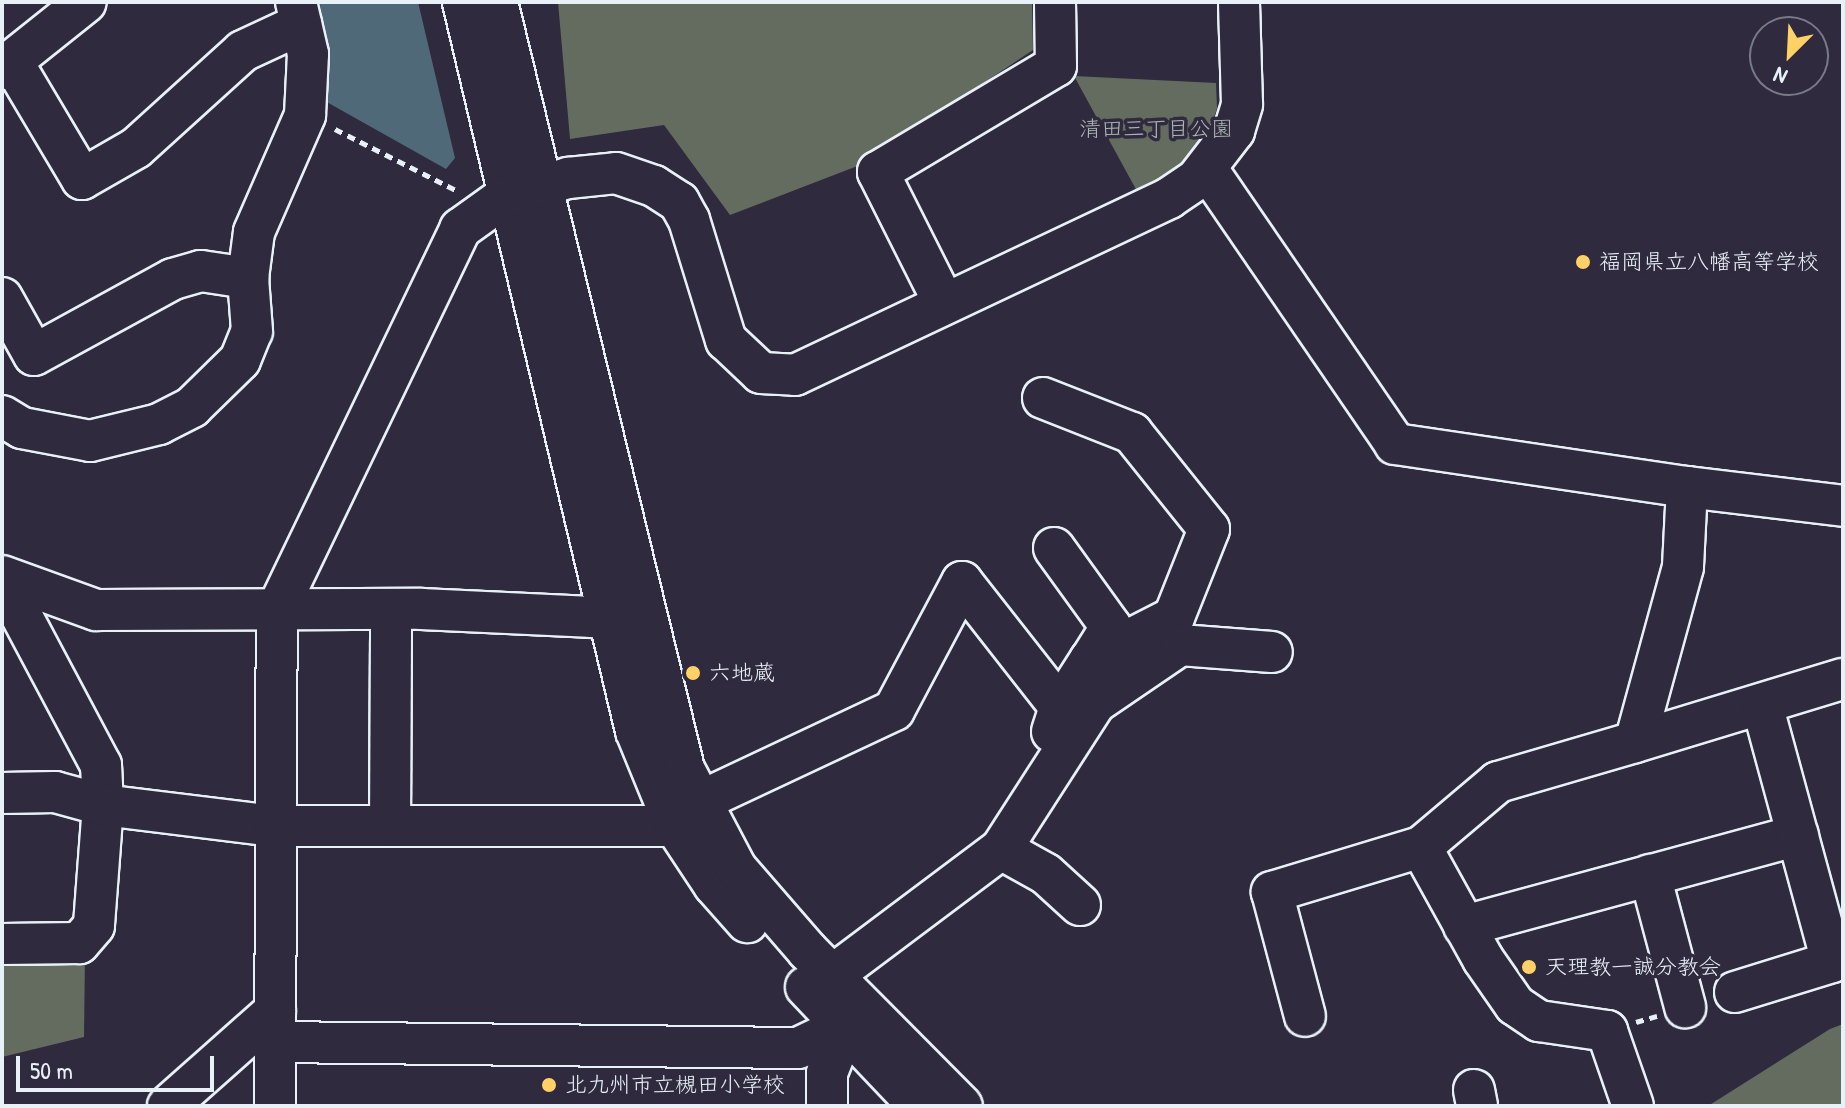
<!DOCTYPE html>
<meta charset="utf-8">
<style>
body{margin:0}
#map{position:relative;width:1845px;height:1108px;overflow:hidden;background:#2f2a3d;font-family:"Patrick Hand","Klee One",sans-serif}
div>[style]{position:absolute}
.green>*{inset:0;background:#646c60}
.water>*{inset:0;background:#506979}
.path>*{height:5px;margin-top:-2.5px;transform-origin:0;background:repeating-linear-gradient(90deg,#e8f1f8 0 8px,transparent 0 14px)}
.roads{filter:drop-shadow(2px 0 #e8f1f8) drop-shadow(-2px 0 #e8f1f8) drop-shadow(0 2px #e8f1f8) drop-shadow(0 -2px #e8f1f8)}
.minor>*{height:40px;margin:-20px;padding:0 20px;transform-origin:20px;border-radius:20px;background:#2f2a3d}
.dots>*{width:22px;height:22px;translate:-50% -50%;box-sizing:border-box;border:4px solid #2f2a3d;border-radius:50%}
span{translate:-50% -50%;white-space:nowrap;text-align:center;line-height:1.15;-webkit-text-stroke:7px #2f2a3d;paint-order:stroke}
.park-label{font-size:22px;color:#adb5b4}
.poi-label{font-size:22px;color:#e8f1f8}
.left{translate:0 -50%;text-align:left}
.frame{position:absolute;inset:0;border:4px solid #e8f1f8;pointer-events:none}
.north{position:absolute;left:1749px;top:16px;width:80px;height:80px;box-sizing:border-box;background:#2f2a3d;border:2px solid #797a88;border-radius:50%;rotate:204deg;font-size:22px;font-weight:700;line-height:32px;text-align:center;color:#e8f1f8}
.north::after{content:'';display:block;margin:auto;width:28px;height:36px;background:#ffd166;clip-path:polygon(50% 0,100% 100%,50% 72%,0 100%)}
.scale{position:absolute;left:16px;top:1056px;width:198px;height:36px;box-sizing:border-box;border:4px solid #e8f1f8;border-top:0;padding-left:10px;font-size:24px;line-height:28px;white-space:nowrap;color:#e8f1f8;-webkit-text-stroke:6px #2f2a3d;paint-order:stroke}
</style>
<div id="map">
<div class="green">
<div style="clip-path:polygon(558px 2px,1032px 2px,1033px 50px,860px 165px,730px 215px,664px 125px,570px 139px)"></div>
<div style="clip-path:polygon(1074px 76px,1216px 83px,1217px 108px,1206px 143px,1185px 168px,1138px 193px)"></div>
<div style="clip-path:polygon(2px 953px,85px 954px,84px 1037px,2px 1057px)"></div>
<div style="clip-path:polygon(1843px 1024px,1843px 1106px,1708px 1106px,1830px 1029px)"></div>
</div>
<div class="water">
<div style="clip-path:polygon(320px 2px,418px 2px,455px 158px,446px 169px,316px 96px,323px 61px)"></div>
</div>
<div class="path">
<div style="left:335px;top:129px;width:138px;rotate:26.8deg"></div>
<div style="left:1636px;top:1022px;width:22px;rotate:-16deg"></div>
</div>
<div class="roads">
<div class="minor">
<div style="left:463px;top:2px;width:749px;rotate:76.65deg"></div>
<div style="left:636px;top:731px;width:103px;rotate:67.7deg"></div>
<div style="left:675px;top:826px;width:71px;rotate:56.5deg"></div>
<div style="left:714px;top:885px;width:50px;rotate:48.3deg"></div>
<div style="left:497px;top:2px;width:789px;rotate:76.3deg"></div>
<div style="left:684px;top:769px;width:112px;rotate:62.3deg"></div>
<div style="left:736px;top:868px;width:110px;rotate:49.1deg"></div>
<div style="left:808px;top:951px;width:218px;rotate:45.2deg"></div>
<div style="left:13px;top:63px;width:135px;rotate:59.3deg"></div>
<div style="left:82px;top:179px;width:62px;rotate:-29.9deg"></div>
<div style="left:136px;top:148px;width:144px;rotate:-42.2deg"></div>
<div style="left:243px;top:51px;width:64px;rotate:-25deg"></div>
<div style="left:2px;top:69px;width:107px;rotate:-38.6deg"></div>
<div style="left:1207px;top:169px;width:333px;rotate:55.6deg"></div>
<div style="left:1395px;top:444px;width:295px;rotate:8.4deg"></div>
<div style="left:1687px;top:487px;width:80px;rotate:92.9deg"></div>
<div style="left:1683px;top:567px;width:181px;rotate:105.3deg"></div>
<div style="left:1635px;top:742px;width:143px;rotate:163.7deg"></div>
<div style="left:1498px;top:782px;width:101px;rotate:139.8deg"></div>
<div style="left:1421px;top:847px;width:156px;rotate:163.2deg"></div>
<div style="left:1272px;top:892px;width:128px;rotate:75.1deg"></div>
<div style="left:2px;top:298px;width:65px;rotate:60.7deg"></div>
<div style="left:34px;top:355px;width:158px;rotate:-28.7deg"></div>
<div style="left:173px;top:279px;width:29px;rotate:-16deg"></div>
<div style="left:201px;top:271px;width:48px;rotate:8.5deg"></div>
<div style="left:248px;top:278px;width:46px;rotate:-82.6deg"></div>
<div style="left:254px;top:232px;width:128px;rotate:-66.4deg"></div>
<div style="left:305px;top:115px;width:61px;rotate:-87.2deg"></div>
<div style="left:308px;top:54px;width:53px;rotate:-103deg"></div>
<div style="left:944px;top:303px;width:147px;rotate:-116.7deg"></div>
<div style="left:878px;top:172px;width:207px;rotate:-30.8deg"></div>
<div style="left:1056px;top:66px;width:64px;rotate:-90.9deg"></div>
<div style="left:1043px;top:398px;width:96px;rotate:21.5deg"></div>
<div style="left:1132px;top:433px;width:123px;rotate:51.3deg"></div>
<div style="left:1209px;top:529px;width:95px;rotate:111.7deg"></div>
<div style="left:1174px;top:617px;width:94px;rotate:152.9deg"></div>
<div style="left:1090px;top:660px;width:56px;rotate:122.6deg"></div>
<div style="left:1060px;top:707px;width:26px;rotate:108deg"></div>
<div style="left:2px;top:416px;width:23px;rotate:31deg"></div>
<div style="left:22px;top:428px;width:69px;rotate:10.8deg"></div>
<div style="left:90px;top:441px;width:71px;rotate:-13.8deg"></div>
<div style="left:159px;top:424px;width:37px;rotate:-27deg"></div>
<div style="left:192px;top:407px;width:67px;rotate:-44.4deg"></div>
<div style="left:240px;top:360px;width:31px;rotate:-68deg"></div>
<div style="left:252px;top:331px;width:53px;rotate:-94.3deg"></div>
<div style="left:1687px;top:487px;width:157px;rotate:6.9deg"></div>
<div style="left:1054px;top:548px;width:97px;rotate:54.2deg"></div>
<div style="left:1111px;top:627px;width:39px;rotate:122deg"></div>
<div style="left:2px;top:576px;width:100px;rotate:19.9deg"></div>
<div style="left:96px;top:610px;width:325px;rotate:-0.2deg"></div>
<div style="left:421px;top:609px;width:189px;rotate:2.7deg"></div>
<div style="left:2px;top:579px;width:211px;rotate:62deg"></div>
<div style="left:101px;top:765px;width:40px;rotate:87.1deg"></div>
<div style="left:103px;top:805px;width:121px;rotate:94.3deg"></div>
<div style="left:94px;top:926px;width:23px;rotate:131deg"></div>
<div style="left:79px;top:943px;width:77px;rotate:179.3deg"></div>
<div style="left:1635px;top:742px;width:217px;rotate:-16.9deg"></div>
<div style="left:2px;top:793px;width:53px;rotate:-1.1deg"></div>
<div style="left:55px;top:792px;width:50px;rotate:15.2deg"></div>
<div style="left:103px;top:805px;width:173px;rotate:7deg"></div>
<div style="left:275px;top:826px;width:400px"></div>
<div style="left:675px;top:826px;width:24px;rotate:-17deg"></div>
<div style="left:701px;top:801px;width:213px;rotate:-25.2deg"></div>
<div style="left:894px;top:710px;width:145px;rotate:-62deg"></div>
<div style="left:962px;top:582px;width:159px;rotate:51.9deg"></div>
<div style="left:390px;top:826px;width:217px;rotate:-89.7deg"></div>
<div style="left:1421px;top:847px;width:128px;rotate:61deg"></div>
<div style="left:1483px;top:959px;width:56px;rotate:55.2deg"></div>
<div style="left:1515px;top:1005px;width:29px;rotate:34deg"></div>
<div style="left:1539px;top:1021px;width:69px;rotate:8.4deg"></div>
<div style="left:1607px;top:1031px;width:79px;rotate:70.9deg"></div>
<div style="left:1001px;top:849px;width:51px;rotate:29.1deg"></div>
<div style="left:1046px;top:874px;width:46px;rotate:42.4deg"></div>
<div style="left:1650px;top:875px;width:137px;rotate:75.1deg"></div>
<div style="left:1464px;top:926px;width:346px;rotate:-15.2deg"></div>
<div style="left:833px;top:975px;width:210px;rotate:-36.9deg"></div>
<div style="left:1001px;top:849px;width:174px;rotate:-57.2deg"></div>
<div style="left:1095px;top:703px;width:103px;rotate:-34.3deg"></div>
<div style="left:1180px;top:645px;width:92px;rotate:4.4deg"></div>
<div style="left:806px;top:987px;width:164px;rotate:46.5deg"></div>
<div style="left:1735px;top:992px;width:102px;rotate:-17.2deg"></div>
<div style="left:1832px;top:962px;width:267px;rotate:-105.2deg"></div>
<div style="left:275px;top:1042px;width:523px;rotate:0.66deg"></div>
<div style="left:798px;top:1048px;width:51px;rotate:-25.6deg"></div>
<div style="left:1474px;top:1090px;width:16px;rotate:79deg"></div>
<div style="left:168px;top:1106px;width:143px;rotate:-41.6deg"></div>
<div style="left:275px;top:1106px;width:496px;rotate:-89.8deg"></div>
<div style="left:277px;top:610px;width:423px;rotate:-64.3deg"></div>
<div style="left:460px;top:229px;width:57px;rotate:-35.7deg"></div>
<div style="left:506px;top:196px;width:65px;rotate:-16.2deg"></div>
<div style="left:568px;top:178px;width:48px;rotate:-5.9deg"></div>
<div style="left:616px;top:173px;width:40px;rotate:18.9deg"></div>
<div style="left:654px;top:186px;width:30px;rotate:33deg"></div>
<div style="left:679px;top:202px;width:21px;rotate:61deg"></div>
<div style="left:689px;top:220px;width:126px;rotate:72.9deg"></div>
<div style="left:726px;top:340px;width:48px;rotate:43.3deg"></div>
<div style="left:761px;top:373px;width:34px;rotate:3deg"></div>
<div style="left:795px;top:375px;width:414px;rotate:-25.3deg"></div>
<div style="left:1169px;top:198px;width:34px;rotate:-34deg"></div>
<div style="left:1197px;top:179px;width:61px;rotate:-52.4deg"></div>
<div style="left:1234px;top:131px;width:28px;rotate:-73deg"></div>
<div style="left:1242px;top:104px;width:102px;rotate:-91.7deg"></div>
<div style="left:827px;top:1106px;width:33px;rotate:-90deg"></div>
<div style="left:827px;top:1073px;width:62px;rotate:-68.4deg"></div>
</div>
</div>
<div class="dots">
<div style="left:1583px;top:262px;background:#ffd166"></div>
<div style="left:693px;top:673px;background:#ffd166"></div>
<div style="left:1529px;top:967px;background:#ffd166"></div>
<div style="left:549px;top:1085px;background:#ffd166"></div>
</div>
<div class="park-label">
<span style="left:1156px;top:129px">清田三丁目公園</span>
</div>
<div class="poi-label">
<span class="left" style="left:1599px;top:262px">福岡県立八幡高等学校</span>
<span class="left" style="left:709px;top:673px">六地蔵</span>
<span class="left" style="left:1545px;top:967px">天理教一誠分教会</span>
<span class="left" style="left:565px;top:1085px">北九州市立槻田小学校</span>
</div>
<div class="frame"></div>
<div class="north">N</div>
<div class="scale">50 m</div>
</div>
